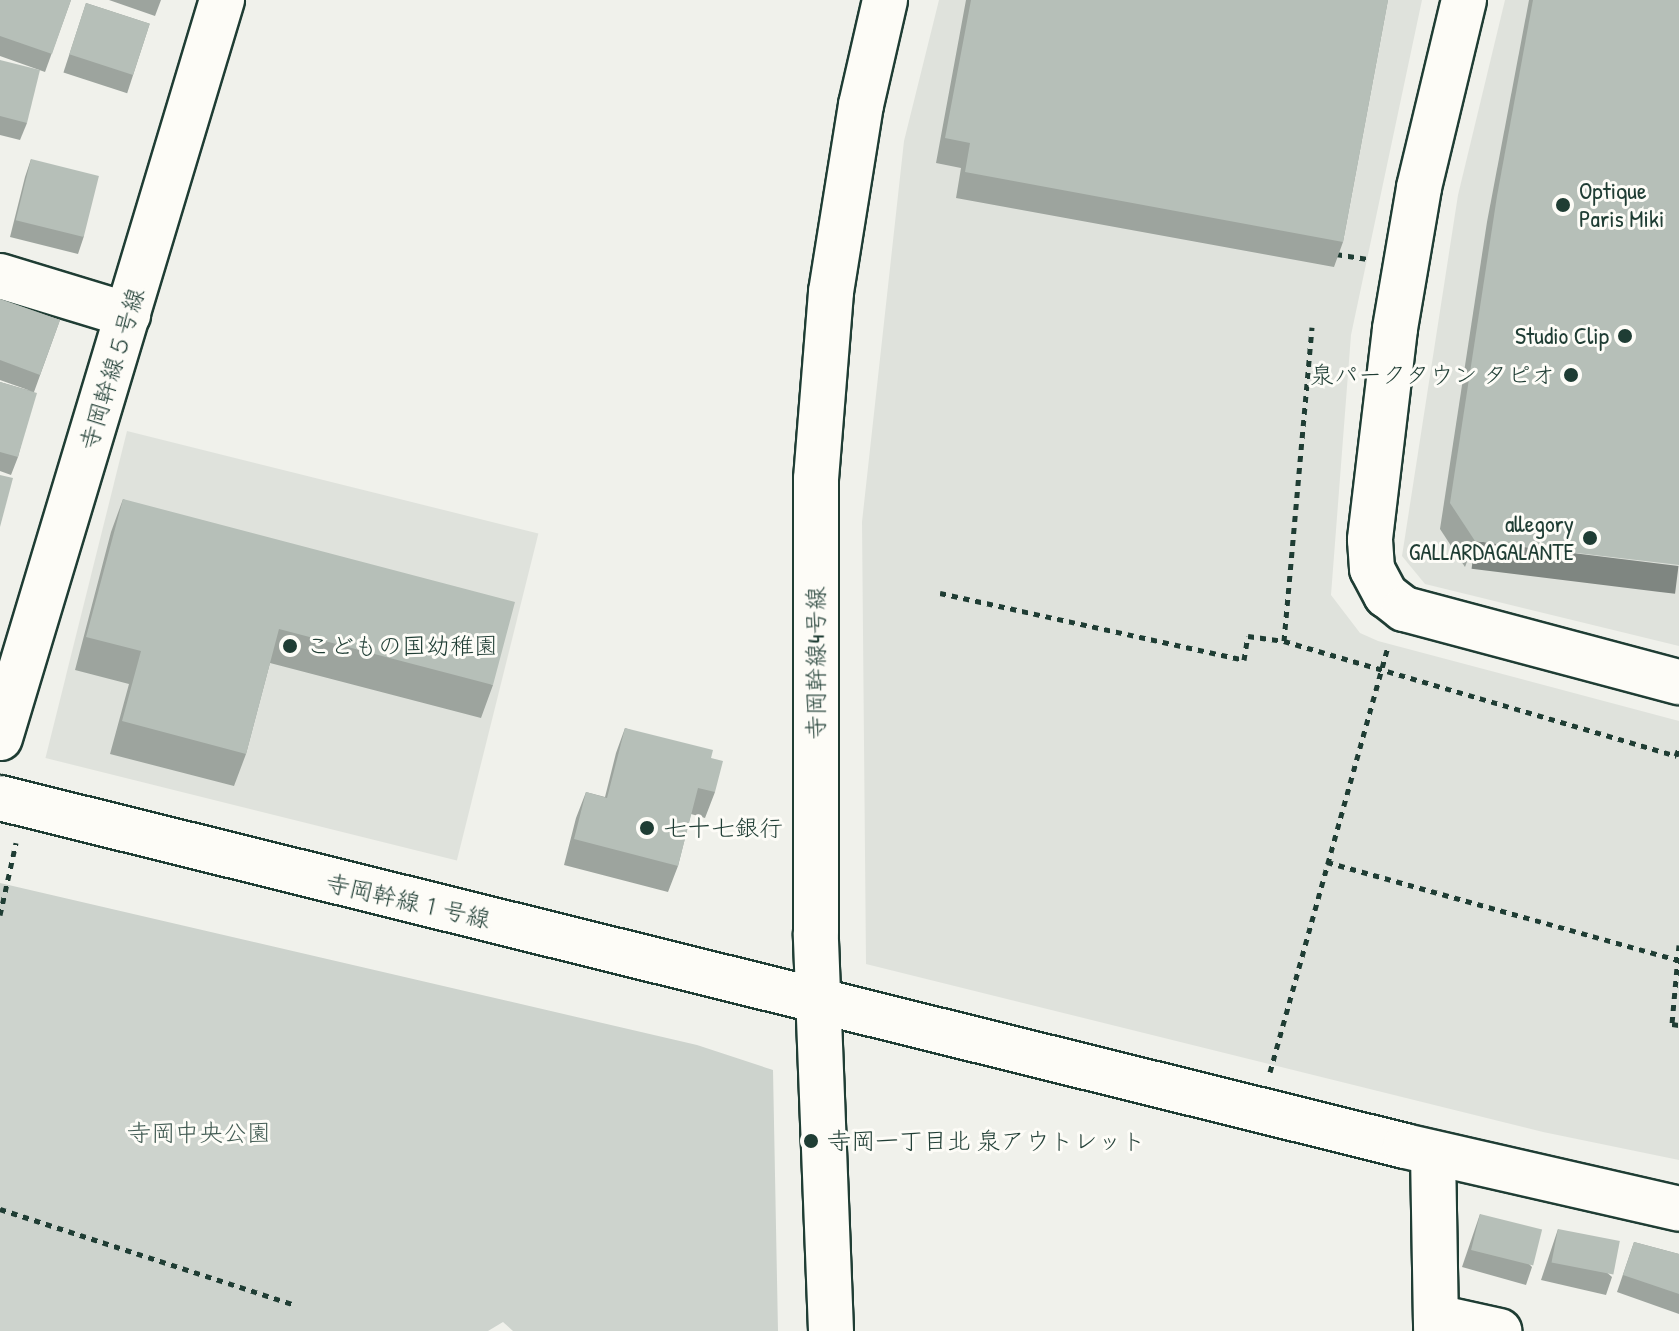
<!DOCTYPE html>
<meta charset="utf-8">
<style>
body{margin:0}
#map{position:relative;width:1679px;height:1331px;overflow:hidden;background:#f0f1eb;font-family:"Patrick Hand","Klee One",sans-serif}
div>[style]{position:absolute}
.built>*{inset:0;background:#dfe2dc;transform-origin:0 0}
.green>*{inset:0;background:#cdd3cd}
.path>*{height:5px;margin-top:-2.5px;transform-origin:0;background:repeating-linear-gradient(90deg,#1f3d34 0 6px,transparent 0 12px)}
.roads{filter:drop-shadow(2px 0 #1f3d34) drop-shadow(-2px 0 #1f3d34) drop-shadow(0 2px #1f3d34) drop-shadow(0 -2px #1f3d34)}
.minor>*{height:44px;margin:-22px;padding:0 22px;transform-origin:22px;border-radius:22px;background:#fdfcf7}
.wall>*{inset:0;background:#9da49e;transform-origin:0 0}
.shaded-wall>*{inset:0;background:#7f8681;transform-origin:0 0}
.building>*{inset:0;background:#b6bfb8;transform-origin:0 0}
.dots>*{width:22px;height:22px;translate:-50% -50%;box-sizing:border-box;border:4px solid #fdfcf7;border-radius:50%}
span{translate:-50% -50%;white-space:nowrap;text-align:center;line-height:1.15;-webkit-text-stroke:6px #fdfcf7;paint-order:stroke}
.poi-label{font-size:24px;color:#1f3d34}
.left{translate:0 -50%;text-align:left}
.right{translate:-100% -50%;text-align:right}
.street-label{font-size:24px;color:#1f3d34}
.park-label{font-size:24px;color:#425b53}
</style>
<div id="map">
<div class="built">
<div style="clip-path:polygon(939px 0,1422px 0,1351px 335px,1331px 595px,1360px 633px,1378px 641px,1679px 721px,1679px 1160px,1543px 1132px,866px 964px,862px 522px,904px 141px)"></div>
<div style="clip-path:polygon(1505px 0,1679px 0,1679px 646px,1425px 584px,1402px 556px,1458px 195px)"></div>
<div style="left:127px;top:431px;width:424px;height:337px;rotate:14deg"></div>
</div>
<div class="green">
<div style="clip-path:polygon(0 883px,697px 1045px,773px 1070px,778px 1331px,513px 1331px,503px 1322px,488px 1331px,0 1331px)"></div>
</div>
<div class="path">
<div style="left:1336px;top:254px;width:32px;rotate:9deg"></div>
<div style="left:940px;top:593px;width:311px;rotate:12.4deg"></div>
<div style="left:1244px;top:660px;width:24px;rotate:-81deg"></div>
<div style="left:1248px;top:636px;width:36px;rotate:8deg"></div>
<div style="left:1284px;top:641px;width:409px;rotate:16.3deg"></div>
<div style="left:1676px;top:756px;width:9px;rotate:-69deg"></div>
<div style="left:1284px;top:641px;width:315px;rotate:-84.9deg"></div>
<div style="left:1327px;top:862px;width:363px;rotate:15.6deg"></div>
<div style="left:0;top:915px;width:74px;rotate:-77.5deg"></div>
<div style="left:1679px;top:945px;width:79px;rotate:95.1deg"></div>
<div style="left:1672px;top:1024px;width:7px;rotate:8deg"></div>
<div style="left:1270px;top:1072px;width:441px;rotate:-74.5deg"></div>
<div style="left:0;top:1209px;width:311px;rotate:18deg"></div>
</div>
<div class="roads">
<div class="minor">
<div style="left:1464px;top:0;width:193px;rotate:103.5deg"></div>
<div style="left:1419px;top:188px;width:143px;rotate:99.7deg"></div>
<div style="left:1395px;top:329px;width:212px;rotate:96.8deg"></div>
<div style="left:1370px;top:540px;width:29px;rotate:86deg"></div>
<div style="left:1372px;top:569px;width:30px;rotate:62deg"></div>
<div style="left:1386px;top:595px;width:23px;rotate:38deg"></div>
<div style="left:1404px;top:609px;width:285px;rotate:14.9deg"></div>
<div style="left:0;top:276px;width:134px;rotate:16.9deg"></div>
<div style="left:0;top:738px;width:771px;rotate:-73.26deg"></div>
<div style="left:0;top:798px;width:1447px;rotate:13.91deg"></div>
<div style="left:1405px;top:1146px;width:281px;rotate:12.9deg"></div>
<div style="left:1433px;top:1153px;width:178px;rotate:89deg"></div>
<div style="left:1436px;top:1317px;width:65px;rotate:12.5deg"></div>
<div style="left:831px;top:1331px;width:398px;rotate:-92.2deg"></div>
<div style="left:816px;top:933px;width:454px;rotate:-90deg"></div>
<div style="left:816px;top:479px;width:188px;rotate:-85.4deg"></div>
<div style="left:831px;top:292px;width:189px;rotate:-80.9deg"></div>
<div style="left:861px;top:105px;width:108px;rotate:-77.1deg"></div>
</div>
</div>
<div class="wall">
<div style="clip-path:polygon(0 0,71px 0,45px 72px,0 56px)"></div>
<div style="clip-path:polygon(109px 0,161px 0,155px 16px)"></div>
<div style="clip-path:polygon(966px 0,1388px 0,1343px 242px,1334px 267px,956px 198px,961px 168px,936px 163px)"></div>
<div style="clip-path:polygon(1529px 0,1679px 0,1465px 567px,1440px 529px,1487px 222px)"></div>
<div style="left:86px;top:3px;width:67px;height:73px;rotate:18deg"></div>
<div style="clip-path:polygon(0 60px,27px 123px,20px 140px,0 135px)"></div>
<div style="clip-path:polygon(31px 159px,84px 236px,78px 254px,10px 237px,25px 177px)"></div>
<div style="clip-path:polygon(0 299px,60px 320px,34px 392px,18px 457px,11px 475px,0 471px,0 382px,31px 391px,0 380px)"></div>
<div style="clip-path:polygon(123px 499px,493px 685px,481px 718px,270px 663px,246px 754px,234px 786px,110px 754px,129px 684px,75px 670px,111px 532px)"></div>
<div style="clip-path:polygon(625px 728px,711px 758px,715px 792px,705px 818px,691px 814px,678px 866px,668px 892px,564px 865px,576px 818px,586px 792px,605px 797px,616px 753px)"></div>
<div style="clip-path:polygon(1480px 1214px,1532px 1267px,1526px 1285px,1462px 1267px)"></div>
<div style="clip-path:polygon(1558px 1229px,1612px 1277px,1606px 1295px,1541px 1280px)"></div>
<div style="clip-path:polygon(1634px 1242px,1679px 1254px,1679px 1314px,1617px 1292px)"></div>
</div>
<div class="shaded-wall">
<div style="left:1475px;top:541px;width:205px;height:28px;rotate:7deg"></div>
</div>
<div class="building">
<div style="clip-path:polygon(0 0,71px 0,52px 54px,0 36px)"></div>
<div style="clip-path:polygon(971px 0,1388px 0,1343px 242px,965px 172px,970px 143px,945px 138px)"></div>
<div style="clip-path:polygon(1533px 0,1679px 0,1679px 565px,1475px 541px,1450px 503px,1497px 196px)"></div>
<div style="left:86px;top:3px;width:67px;height:54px;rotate:18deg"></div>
<div style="clip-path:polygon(0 60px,40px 70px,27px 123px,0 116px)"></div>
<div style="left:31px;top:159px;width:70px;height:63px;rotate:14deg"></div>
<div style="clip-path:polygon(0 299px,60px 320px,40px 375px,0 360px)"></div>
<div style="clip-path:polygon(0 382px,37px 393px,18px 457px,0 452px)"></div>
<div style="clip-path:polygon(0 475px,13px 478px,0 527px)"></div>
<div style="clip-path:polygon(123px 499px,515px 602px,493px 685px,279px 629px,246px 754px,122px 721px,141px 651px,86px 637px)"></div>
<div style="clip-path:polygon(625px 728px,713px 750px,711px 758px,723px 761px,715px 792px,698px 788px,678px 866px,574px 839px,586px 792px,607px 798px)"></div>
<div style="left:1480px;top:1214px;width:64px;height:37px;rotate:14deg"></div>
<div style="left:1558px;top:1229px;width:63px;height:34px;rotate:11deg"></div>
<div style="clip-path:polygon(1634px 1242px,1679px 1254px,1679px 1294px,1623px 1275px)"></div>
</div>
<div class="dots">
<div style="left:1563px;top:205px;background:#1f3d34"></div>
<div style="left:1625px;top:336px;background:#1f3d34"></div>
<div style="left:1571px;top:375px;background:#1f3d34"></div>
<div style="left:1590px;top:538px;background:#1f3d34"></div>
<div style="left:290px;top:646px;background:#1f3d34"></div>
<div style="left:647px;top:828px;background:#1f3d34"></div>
<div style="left:811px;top:1141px;background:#1f3d34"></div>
</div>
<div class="poi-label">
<span class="left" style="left:1579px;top:205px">Optique<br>Paris Miki</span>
<span class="right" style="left:1609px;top:336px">Studio Clip</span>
<span class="right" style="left:1555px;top:375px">泉パークタウン タピオ</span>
<span class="right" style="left:1574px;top:538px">allegory<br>GALLARDAGALANTE</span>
<span class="left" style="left:306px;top:646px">こどもの国幼稚園</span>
<span class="left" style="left:663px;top:828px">七十七銀行</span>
<span class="left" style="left:827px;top:1141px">寺岡一丁目北 泉アウトレット</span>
</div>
<div class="street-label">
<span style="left:112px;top:369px;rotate:-73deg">寺岡幹線５号線</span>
<span style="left:816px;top:663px;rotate:-90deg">寺岡幹線4号線</span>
<span style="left:408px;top:901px;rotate:13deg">寺岡幹線１号線</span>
</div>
<div class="park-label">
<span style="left:199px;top:1133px">寺岡中央公園</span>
</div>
</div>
